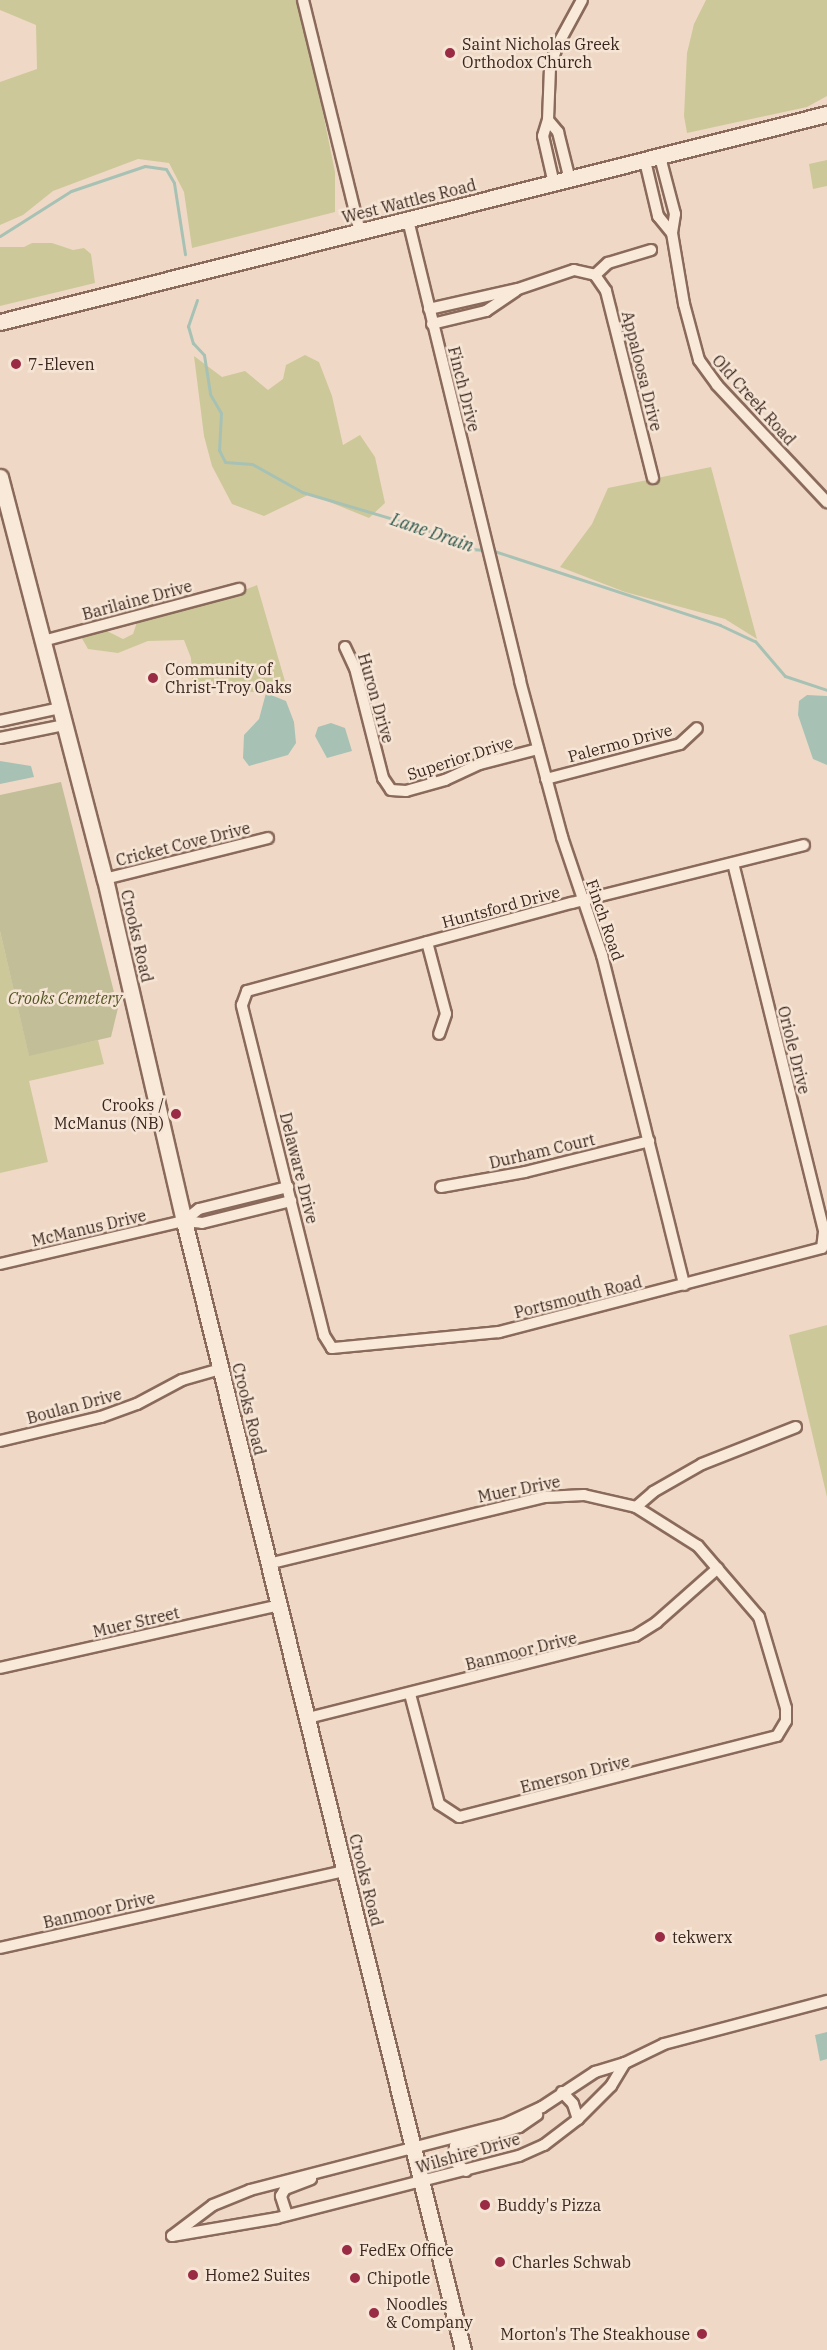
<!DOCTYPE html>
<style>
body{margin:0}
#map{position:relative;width:827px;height:2350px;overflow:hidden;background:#efd9c6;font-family:"IBM Plex Serif",serif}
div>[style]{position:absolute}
.green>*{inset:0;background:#cdc899}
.cemetery>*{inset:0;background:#c2be98}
.water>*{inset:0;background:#a7c2b4}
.stream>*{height:3px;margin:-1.5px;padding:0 1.5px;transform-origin:1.5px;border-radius:1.5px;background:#a7c2b4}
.roads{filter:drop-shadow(2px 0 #8a6a5b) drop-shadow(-2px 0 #8a6a5b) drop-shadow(0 2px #8a6a5b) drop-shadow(0 -2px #8a6a5b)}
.street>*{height:10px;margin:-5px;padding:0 5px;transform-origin:5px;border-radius:5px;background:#f9e9d9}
.secondary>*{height:15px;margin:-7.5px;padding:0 7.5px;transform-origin:7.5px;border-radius:7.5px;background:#f9e9d9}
.dots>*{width:16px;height:16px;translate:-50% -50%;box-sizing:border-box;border:3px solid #f6e5d5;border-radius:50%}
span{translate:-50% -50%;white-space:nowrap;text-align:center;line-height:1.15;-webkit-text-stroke:5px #f6e5d5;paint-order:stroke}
.poi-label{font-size:16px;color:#3a261f}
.left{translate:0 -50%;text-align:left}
.right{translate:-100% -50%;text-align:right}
.street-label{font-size:16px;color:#3a261f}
.park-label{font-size:16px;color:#555726;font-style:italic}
.water-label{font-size:18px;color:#2e5a4e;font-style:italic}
</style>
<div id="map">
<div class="green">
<div style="clip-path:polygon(0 0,300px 0,335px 172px,335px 212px,192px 248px,184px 192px,169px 163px,138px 159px,53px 191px,23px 215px,0 225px,0 82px,37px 69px,36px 25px,0 10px)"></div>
<div style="clip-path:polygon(706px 0,827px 0,827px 96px,807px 107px,687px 133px,684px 116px,687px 53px,694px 24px)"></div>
<div style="clip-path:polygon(827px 160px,827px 186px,813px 189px,809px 164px)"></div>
<div style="clip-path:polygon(32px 243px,52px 243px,73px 250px,84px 248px,91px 254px,95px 283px,0 306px,0 247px,24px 247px)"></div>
<div style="clip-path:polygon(305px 355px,319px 362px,332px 396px,343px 445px,360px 435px,375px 457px,385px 503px,369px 518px,310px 494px,264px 516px,232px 504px,212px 466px,204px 436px,194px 356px,222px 377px,245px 371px,268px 390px,283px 379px,286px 365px)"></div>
<div style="clip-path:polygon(711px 467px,757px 639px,725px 619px,625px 592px,560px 567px,592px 524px,608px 488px)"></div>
<div style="clip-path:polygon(257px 585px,289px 695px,230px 690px,192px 681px,191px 658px,184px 640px,148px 641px,118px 653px,88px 649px,80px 635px,101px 628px,123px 639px,133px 634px,138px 619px,226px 597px)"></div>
<div style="clip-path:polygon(0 931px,29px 1055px,98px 1040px,104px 1064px,29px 1081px,48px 1162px,0 1173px)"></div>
<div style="clip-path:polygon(827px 1325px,827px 1497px,789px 1335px)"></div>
</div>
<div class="cemetery">
<div style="clip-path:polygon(61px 782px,118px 1008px,111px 1037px,29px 1056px,0 931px,0 795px)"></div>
</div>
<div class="water">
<div style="clip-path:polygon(266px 693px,286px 701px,294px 722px,296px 743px,288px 755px,249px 766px,243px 758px,244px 735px,259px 719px)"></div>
<div style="clip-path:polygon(807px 695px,827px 696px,827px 765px,813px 759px,798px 715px,799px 701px)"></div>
<div style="clip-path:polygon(331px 723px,345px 728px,352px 751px,327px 758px,315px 736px,318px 727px)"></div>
<div style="clip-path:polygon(0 761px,31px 766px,34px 777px,0 784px)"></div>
<div style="clip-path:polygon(827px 2032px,827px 2059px,820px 2061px,815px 2035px)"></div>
</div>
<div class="stream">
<div style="left:0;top:236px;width:84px;rotate:-32.4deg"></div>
<div style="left:71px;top:191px;width:78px;rotate:-18.7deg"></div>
<div style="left:145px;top:166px;width:21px;rotate:8deg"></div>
<div style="left:166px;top:169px;width:16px;rotate:60deg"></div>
<div style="left:174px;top:183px;width:72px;rotate:81.2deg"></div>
<div style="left:197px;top:300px;width:28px;rotate:109deg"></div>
<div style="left:188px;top:326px;width:18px;rotate:74deg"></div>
<div style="left:193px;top:343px;width:16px;rotate:47deg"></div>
<div style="left:204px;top:355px;width:39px;rotate:81deg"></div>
<div style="left:210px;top:394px;width:22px;rotate:60deg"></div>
<div style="left:221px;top:413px;width:37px;rotate:93deg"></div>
<div style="left:219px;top:450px;width:13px;rotate:63deg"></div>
<div style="left:225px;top:462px;width:27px;rotate:4deg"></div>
<div style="left:252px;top:464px;width:57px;rotate:29.2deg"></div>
<div style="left:302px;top:492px;width:123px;rotate:16.5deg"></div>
<div style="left:420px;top:527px;width:55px;rotate:23.7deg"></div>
<div style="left:470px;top:549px;width:15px;rotate:4deg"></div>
<div style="left:491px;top:550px;width:241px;rotate:18.1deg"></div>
<div style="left:720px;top:625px;width:38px;rotate:25deg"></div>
<div style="left:755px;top:641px;width:46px;rotate:49.4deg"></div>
<div style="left:785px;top:676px;width:44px;rotate:18.4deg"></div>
</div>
<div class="roads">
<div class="street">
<div style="left:303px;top:0;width:239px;rotate:76.2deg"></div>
<div style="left:548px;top:120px;width:16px;rotate:50deg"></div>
<div style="left:558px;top:132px;width:49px;rotate:76deg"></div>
<div style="left:660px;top:157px;width:59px;rotate:75.3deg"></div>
<div style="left:675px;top:214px;width:19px;rotate:99deg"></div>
<div style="left:672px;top:233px;width:72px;rotate:80.4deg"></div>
<div style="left:684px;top:304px;width:58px;rotate:75deg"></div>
<div style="left:699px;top:360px;width:31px;rotate:54deg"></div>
<div style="left:717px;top:385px;width:161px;rotate:46.8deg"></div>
<div style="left:645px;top:161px;width:57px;rotate:76.7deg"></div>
<div style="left:658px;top:216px;width:22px;rotate:51deg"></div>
<div style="left:554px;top:184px;width:49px;rotate:-102.9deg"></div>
<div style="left:543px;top:136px;width:17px;rotate:-73deg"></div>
<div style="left:548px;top:120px;width:52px;rotate:-87.8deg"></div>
<div style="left:550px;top:68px;width:23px;rotate:-72deg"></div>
<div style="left:557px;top:46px;width:52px;rotate:-61.5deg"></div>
<div style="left:408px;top:220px;width:474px;rotate:76.3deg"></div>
<div style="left:520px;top:681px;width:162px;rotate:74.9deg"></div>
<div style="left:562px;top:837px;width:125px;rotate:71.3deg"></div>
<div style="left:602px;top:955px;width:340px;rotate:76deg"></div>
<div style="left:595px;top:275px;width:18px;rotate:-43deg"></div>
<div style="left:608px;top:263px;width:45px;rotate:-16.8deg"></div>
<div style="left:429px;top:309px;width:91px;rotate:-12.7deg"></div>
<div style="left:518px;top:289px;width:59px;rotate:-18.7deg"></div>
<div style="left:574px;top:270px;width:22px;rotate:13deg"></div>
<div style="left:595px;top:275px;width:19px;rotate:55deg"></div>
<div style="left:606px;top:291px;width:193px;rotate:75.9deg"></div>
<div style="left:432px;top:324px;width:56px;rotate:-13.5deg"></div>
<div style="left:486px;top:311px;width:36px;rotate:-34deg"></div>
<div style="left:43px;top:641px;width:203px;rotate:-14.9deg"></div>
<div style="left:345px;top:647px;width:23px;rotate:65deg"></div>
<div style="left:355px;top:668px;width:114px;rotate:75.7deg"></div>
<div style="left:383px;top:778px;width:14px;rotate:56deg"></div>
<div style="left:391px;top:790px;width:15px;rotate:4deg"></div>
<div style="left:406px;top:791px;width:41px;rotate:-15.8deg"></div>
<div style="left:445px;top:780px;width:38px;rotate:-25deg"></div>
<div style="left:480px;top:764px;width:60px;rotate:-14.5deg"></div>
<div style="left:0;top:721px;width:61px;rotate:-12.2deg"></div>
<div style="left:0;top:738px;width:65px;rotate:-11.5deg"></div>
<div style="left:546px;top:779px;width:138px;rotate:-14.6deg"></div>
<div style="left:680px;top:744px;width:23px;rotate:-43deg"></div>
<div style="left:733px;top:863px;width:380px;rotate:76.1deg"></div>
<div style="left:824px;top:1232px;width:16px;rotate:97deg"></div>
<div style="left:822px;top:1248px;width:334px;rotate:165.4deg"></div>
<div style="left:499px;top:1332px;width:168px;rotate:174.5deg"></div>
<div style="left:332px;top:1348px;width:15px;rotate:-122deg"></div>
<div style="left:324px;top:1335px;width:340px;rotate:-104deg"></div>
<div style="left:242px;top:1005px;width:15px;rotate:-70deg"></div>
<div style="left:247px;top:991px;width:337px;rotate:-15.2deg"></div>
<div style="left:572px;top:903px;width:239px;rotate:-14deg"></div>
<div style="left:105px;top:879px;width:168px;rotate:-14.1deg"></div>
<div style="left:427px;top:942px;width:74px;rotate:75.2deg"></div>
<div style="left:446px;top:1014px;width:21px;rotate:109deg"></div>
<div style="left:441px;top:1187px;width:85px;rotate:-10.1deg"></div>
<div style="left:525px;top:1172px;width:128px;rotate:-14deg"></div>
<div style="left:184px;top:1221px;width:19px;rotate:-39deg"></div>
<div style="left:199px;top:1209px;width:92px;rotate:-13.9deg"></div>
<div style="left:0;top:1264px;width:189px;rotate:-13.2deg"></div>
<div style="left:184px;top:1221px;width:18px;rotate:6deg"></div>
<div style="left:202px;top:1223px;width:92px;rotate:-13.9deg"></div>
<div style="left:0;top:1441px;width:104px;rotate:-13.4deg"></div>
<div style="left:101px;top:1417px;width:38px;rotate:-20deg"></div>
<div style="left:137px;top:1404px;width:51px;rotate:-28.1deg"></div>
<div style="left:182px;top:1380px;width:40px;rotate:-16deg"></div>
<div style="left:268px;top:1564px;width:285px;rotate:-13.6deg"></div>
<div style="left:545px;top:1497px;width:39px;rotate:-3deg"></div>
<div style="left:584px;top:1495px;width:53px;rotate:13deg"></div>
<div style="left:636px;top:1507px;width:23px;rotate:-41deg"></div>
<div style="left:653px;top:1492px;width:56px;rotate:-29.7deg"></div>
<div style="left:702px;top:1464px;width:101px;rotate:-21.5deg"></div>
<div style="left:0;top:1668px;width:286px;rotate:-12.7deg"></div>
<div style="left:410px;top:1694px;width:114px;rotate:75.2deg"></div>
<div style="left:439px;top:1804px;width:24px;rotate:33deg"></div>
<div style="left:459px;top:1817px;width:328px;rotate:-14.3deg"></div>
<div style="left:777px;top:1736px;width:17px;rotate:-59deg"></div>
<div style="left:786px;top:1721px;width:13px;rotate:-90deg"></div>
<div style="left:786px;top:1708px;width:95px;rotate:-106.5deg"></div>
<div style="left:759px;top:1617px;width:94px;rotate:-130.7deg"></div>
<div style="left:698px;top:1546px;width:73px;rotate:-147.8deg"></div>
<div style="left:308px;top:1718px;width:337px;rotate:-14.1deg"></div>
<div style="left:635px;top:1636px;width:26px;rotate:-32deg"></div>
<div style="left:657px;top:1622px;width:81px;rotate:-41.5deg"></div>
<div style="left:0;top:1948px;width:353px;rotate:-12.6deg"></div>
<div style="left:562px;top:2092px;width:16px;rotate:47deg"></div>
<div style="left:573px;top:2104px;width:16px;rotate:72deg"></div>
<div style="left:466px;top:2171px;width:16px;rotate:-140deg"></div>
<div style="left:454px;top:2161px;width:15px;rotate:-86deg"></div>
<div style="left:455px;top:2146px;width:67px;rotate:-16.5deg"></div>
<div style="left:519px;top:2127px;width:22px;rotate:-34deg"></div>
<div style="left:287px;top:2215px;width:20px;rotate:-108deg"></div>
<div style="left:281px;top:2196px;width:8px;rotate:-60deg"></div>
<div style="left:285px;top:2189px;width:28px;rotate:-21deg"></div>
<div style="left:172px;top:2236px;width:51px;rotate:-37.1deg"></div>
<div style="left:213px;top:2205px;width:40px;rotate:-22deg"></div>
<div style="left:250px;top:2190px;width:263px;rotate:-14.5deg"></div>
<div style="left:505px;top:2124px;width:41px;rotate:-24.7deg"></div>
<div style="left:542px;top:2107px;width:64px;rotate:-33.4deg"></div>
<div style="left:595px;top:2072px;width:31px;rotate:-17deg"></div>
<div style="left:625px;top:2063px;width:43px;rotate:-26deg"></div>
<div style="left:664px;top:2044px;width:169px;rotate:-14.8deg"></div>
<div style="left:172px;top:2236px;width:107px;rotate:-9.7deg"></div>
<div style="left:277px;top:2218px;width:250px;rotate:-14.4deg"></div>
<div style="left:519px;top:2156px;width:27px;rotate:-24deg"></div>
<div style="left:544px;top:2145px;width:43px;rotate:-37.4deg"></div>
<div style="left:578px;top:2119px;width:47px;rotate:-45deg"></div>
<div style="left:611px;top:2086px;width:27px;rotate:-59deg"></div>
</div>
<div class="secondary">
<div style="left:0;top:322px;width:853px;rotate:-14.12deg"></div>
<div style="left:0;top:477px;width:415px;rotate:75.4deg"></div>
<div style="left:105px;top:879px;width:351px;rotate:77deg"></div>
<div style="left:184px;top:1221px;width:1163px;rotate:76.12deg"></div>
</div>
</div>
<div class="dots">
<div style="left:450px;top:53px;background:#9a2b44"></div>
<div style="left:16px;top:364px;background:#9a2b44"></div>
<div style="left:153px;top:678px;background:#9a2b44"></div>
<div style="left:176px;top:1114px;background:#9a2b44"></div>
<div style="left:660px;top:1937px;background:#9a2b44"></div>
<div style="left:485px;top:2205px;background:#9a2b44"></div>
<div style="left:347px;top:2250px;background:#9a2b44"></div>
<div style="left:500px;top:2262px;background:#9a2b44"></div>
<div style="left:193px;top:2275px;background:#9a2b44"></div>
<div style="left:355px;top:2278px;background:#9a2b44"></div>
<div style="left:374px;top:2313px;background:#9a2b44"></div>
<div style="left:702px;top:2334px;background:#9a2b44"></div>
</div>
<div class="poi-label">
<span class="left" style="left:462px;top:53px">Saint Nicholas Greek<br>Orthodox Church</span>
<span class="left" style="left:28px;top:364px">7-Eleven</span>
<span class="left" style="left:165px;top:678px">Community of<br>Christ-Troy Oaks</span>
<span class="right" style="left:164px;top:1114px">Crooks /<br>McManus (NB)</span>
<span class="left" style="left:672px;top:1937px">tekwerx</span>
<span class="left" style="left:497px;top:2205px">Buddy's Pizza</span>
<span class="left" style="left:359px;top:2250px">FedEx Office</span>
<span class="left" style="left:512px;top:2262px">Charles Schwab</span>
<span class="left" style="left:205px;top:2275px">Home2 Suites</span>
<span class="left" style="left:367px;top:2278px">Chipotle</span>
<span class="left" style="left:386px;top:2313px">Noodles<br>&amp; Company</span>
<span class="right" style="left:690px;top:2334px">Morton's The Steakhouse</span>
</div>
<div class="street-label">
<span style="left:409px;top:201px;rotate:-14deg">West Wattles Road</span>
<span style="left:642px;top:371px;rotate:76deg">Appaloosa Drive</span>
<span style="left:464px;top:389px;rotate:76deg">Finch Drive</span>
<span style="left:754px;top:400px;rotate:48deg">Old Creek Road</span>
<span style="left:137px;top:600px;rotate:-15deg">Barilaine Drive</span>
<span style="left:376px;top:698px;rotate:74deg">Huron Drive</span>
<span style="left:620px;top:743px;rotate:-15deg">Palermo Drive</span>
<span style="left:460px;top:758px;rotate:-18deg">Superior Drive</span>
<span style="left:183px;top:844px;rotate:-14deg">Cricket Cove Drive</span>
<span style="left:501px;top:907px;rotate:-15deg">Huntsford Drive</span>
<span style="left:605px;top:920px;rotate:71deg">Finch Road</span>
<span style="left:137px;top:936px;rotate:77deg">Crooks Road</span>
<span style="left:794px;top:1050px;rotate:76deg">Oriole Drive</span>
<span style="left:542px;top:1151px;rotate:-13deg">Durham Court</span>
<span style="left:299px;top:1168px;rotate:76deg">Delaware Drive</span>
<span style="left:89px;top:1228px;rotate:-13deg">McManus Drive</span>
<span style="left:578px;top:1297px;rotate:-14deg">Portsmouth Road</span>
<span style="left:74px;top:1406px;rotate:-15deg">Boulan Drive</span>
<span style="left:249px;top:1409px;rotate:76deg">Crooks Road</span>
<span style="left:519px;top:1489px;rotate:-11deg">Muer Drive</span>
<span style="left:136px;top:1622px;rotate:-13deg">Muer Street</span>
<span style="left:521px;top:1651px;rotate:-14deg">Banmoor Drive</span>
<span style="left:575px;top:1774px;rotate:-14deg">Emerson Drive</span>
<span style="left:366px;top:1880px;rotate:76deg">Crooks Road</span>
<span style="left:99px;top:1910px;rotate:-13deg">Banmoor Drive</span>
<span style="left:468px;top:2153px;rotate:-16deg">Wilshire Drive</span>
</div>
<div class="park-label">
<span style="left:65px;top:998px">Crooks Cemetery</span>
</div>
<div class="water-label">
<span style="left:432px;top:533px;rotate:19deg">Lane Drain</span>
</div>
</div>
